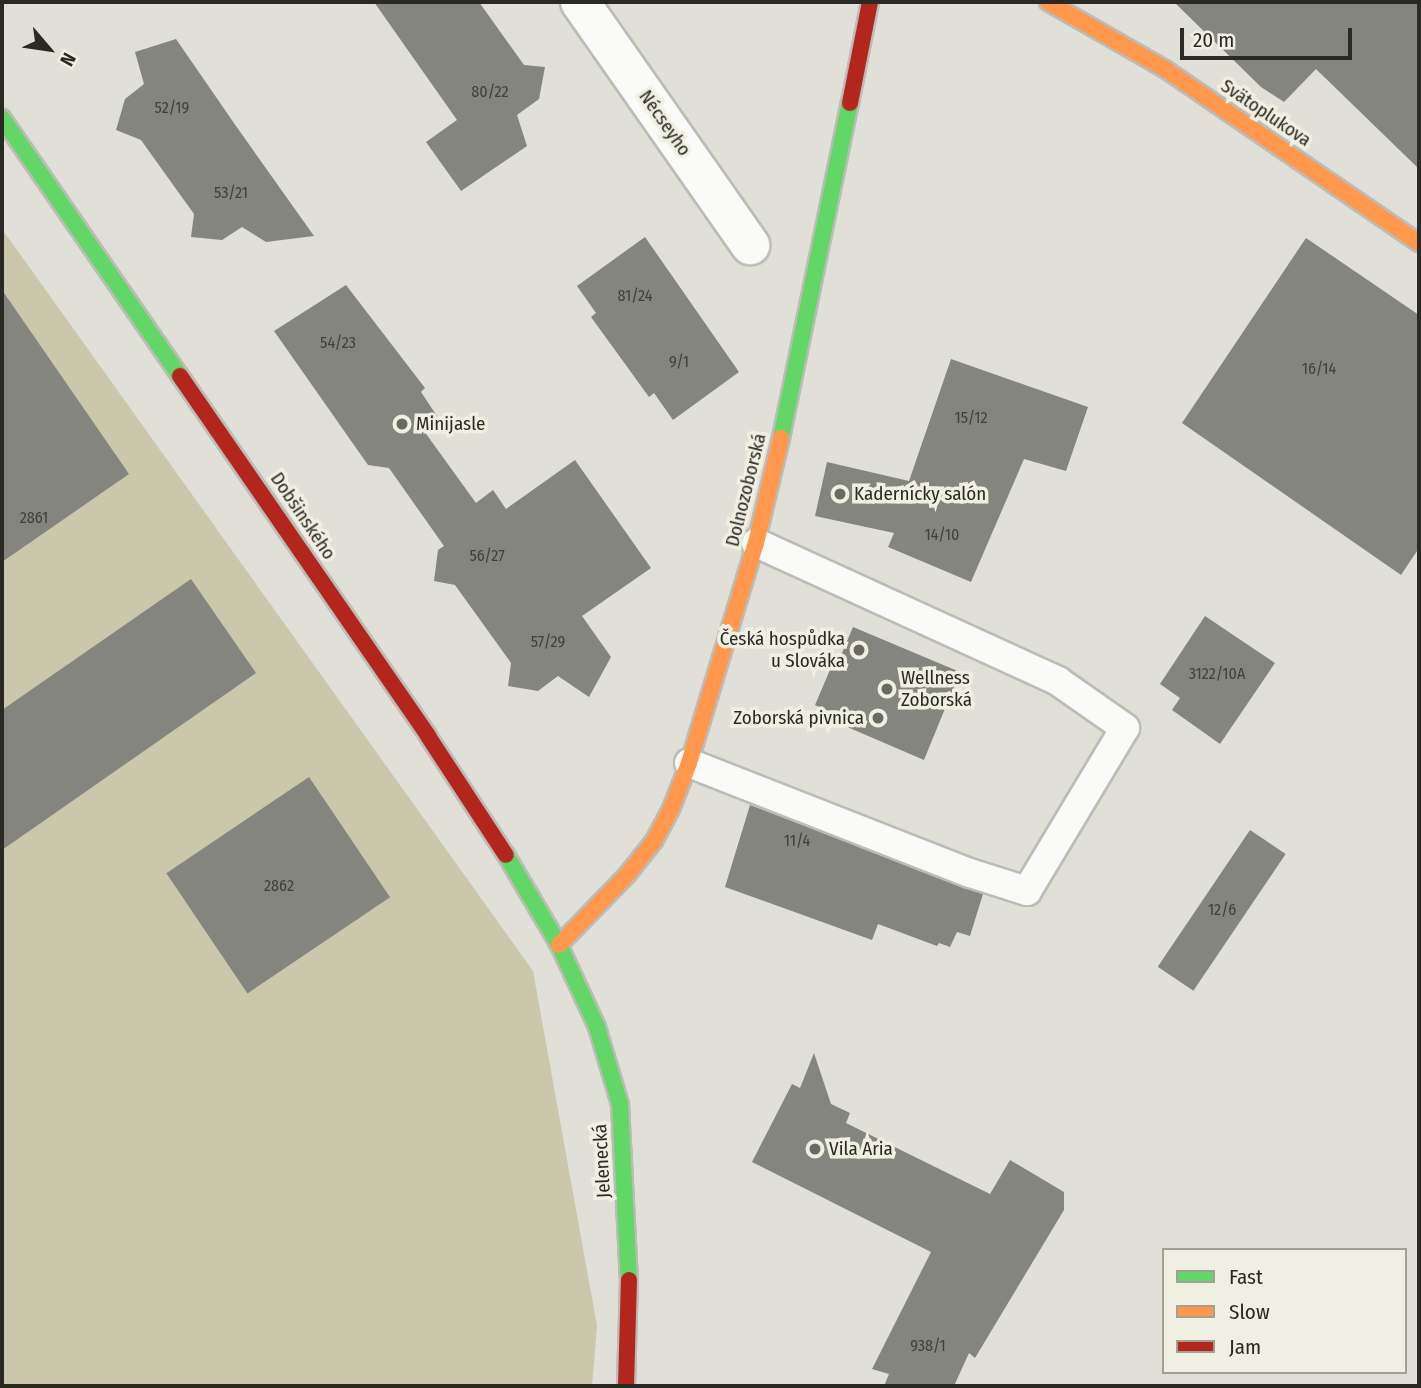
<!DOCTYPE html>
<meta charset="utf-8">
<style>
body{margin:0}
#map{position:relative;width:1421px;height:1388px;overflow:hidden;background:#e0dfd8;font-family:"Fira Sans Condensed",sans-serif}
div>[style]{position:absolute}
.forest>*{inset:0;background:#cac7ab}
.building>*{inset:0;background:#85857f;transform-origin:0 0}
.roads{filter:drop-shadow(2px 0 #bcbcb6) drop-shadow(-2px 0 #bcbcb6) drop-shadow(0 2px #bcbcb6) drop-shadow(0 -2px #bcbcb6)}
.lane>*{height:28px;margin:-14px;padding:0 14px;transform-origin:14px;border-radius:14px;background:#fafaf9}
.street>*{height:38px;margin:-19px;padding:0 19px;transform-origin:19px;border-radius:19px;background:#fafaf9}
.fast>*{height:16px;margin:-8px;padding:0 8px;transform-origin:8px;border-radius:8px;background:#63d668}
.slow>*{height:16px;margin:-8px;padding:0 8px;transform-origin:8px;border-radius:8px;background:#ff974d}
.jam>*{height:16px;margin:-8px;padding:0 8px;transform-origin:8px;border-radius:8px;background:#b3261e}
.dots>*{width:19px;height:19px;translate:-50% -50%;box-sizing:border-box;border:4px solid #f0f0e2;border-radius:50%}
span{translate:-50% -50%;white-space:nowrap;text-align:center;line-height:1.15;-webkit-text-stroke:7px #f0f0e2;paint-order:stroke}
.number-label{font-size:16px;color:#41403b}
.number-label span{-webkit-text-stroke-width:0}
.street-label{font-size:19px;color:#2a2924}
.poi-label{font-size:19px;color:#2a2924}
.left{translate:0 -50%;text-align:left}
.right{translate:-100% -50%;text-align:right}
.frame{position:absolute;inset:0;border:4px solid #2a2924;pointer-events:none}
.legend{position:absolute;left:1162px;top:1248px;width:245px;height:126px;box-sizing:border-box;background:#f0f0e2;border:2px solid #a1a096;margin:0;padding:9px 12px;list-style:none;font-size:21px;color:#2a2924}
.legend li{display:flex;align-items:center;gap:14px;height:35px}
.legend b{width:35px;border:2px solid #a1a096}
.north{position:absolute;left:14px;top:14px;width:70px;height:70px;-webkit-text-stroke:5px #f0f0e2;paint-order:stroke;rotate:119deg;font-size:19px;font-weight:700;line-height:28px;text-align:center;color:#2a2924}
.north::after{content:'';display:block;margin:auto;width:24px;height:32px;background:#2a2924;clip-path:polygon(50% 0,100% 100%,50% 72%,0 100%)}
.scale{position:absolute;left:1180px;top:28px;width:172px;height:32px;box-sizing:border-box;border:4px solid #2a2924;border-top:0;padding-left:9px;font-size:21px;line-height:24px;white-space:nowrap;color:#2a2924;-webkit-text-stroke:5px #f0f0e2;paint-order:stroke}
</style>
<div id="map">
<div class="forest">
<div style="clip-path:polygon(2px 229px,533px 971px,597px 1326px,592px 1386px,2px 1386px)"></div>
</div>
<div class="building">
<div style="clip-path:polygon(374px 2px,479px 2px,524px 65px,545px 67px,539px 99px,517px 115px,527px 146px,461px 191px,426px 142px,457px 120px)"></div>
<div style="clip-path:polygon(1174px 2px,1419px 2px,1419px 169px,1316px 69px,1284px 102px,1261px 87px)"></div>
<div style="clip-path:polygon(176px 39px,236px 126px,314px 236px,266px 242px,242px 227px,222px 240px,191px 237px,194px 214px,166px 175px,141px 140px,116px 130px,125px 99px,144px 84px,135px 52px)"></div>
<div style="clip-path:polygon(645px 237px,739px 372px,673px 420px,654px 393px,649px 397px,591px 317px,596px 313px,577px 286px)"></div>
<div style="clip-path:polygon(1306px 238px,1419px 315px,1419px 548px,1401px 575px,1182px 423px)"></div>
<div style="clip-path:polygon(346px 285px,425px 388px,421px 392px,439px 419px,424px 431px,476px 503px,493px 490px,506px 509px,575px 460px,651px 568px,582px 616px,611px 657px,589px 697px,558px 676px,538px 691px,508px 686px,511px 663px,455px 585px,434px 581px,438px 550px,444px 546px,389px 468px,368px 465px,274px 331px)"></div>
<div style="clip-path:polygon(2px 290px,129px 474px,2px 562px)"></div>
<div style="clip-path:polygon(951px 359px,1088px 407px,1066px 471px,1024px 459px,971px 582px,888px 547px,894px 533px,815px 516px,827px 462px,909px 481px)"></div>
<div style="clip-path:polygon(191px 579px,256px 673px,2px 850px,2px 710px)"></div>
<div style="clip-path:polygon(1205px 616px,1275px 663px,1220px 744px,1172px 710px,1180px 698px,1160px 684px)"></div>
<div style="clip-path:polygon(853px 627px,960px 672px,924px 760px,838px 723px,839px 716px,815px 705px,832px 665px,837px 665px)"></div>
<div style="left:309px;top:777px;width:145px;height:172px;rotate:56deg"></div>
<div style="clip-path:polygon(750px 805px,983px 894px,970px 936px,957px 932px,950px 947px,939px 943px,937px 946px,878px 924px,872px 940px,725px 887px)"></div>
<div style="left:1250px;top:830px;width:43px;height:165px;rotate:34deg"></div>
<div style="clip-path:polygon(814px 1053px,831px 1104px,850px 1113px,846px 1123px,990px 1194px,1010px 1160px,1064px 1192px,1064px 1210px,975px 1358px,969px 1353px,954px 1386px,884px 1386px,889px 1374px,872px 1369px,931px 1252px,752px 1162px,792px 1084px,800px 1088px)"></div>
</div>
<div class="roads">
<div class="lane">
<div style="left:689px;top:763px;width:302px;rotate:21.4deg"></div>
<div style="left:970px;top:873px;width:60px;rotate:17.5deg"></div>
<div style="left:1027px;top:891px;width:190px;rotate:-59deg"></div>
<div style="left:1125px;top:728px;width:82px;rotate:-145deg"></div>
<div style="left:1058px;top:681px;width:332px;rotate:-155.4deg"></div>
</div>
<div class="street">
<div style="left:580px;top:2px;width:297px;rotate:55deg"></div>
</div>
<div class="fast">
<div style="left:2px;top:118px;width:313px;rotate:55.4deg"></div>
<div style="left:781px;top:438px;width:342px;rotate:-78.4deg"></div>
<div style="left:506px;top:855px;width:104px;rotate:59.5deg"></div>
<div style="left:559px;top:945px;width:90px;rotate:65.1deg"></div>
<div style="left:597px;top:1027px;width:80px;rotate:73.4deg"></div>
<div style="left:620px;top:1104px;width:176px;rotate:87.1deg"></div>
</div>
<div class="slow">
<div style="left:1048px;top:2px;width:135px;rotate:29.8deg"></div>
<div style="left:1165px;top:69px;width:308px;rotate:34.4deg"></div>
<div style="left:559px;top:945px;width:98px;rotate:-45.8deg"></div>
<div style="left:627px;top:875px;width:43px;rotate:-51.5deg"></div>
<div style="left:654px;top:841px;width:36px;rotate:-62deg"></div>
<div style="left:671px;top:809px;width:49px;rotate:-68.6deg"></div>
<div style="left:689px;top:763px;width:230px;rotate:-73.1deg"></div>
<div style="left:756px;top:543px;width:108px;rotate:-76.6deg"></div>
</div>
<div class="jam">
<div style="left:850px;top:103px;width:103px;rotate:-78.8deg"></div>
<div style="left:180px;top:376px;width:437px;rotate:55.4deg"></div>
<div style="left:428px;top:736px;width:142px;rotate:56.8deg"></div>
<div style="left:626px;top:1386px;width:106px;rotate:-88.4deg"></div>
</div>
</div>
<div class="dots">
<div style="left:402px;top:424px;background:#6a6963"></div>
<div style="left:840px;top:494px;background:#6a6963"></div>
<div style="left:859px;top:650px;background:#6a6963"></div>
<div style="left:887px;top:689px;background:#6a6963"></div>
<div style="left:878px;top:718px;background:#6a6963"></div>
<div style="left:815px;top:1149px;background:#6a6963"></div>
</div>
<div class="number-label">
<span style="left:490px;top:92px">80/22</span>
<span style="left:172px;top:108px">52/19</span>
<span style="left:231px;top:193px">53/21</span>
<span style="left:635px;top:296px">81/24</span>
<span style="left:338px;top:343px">54/23</span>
<span style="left:679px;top:362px">9/1</span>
<span style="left:1319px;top:369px">16/14</span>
<span style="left:971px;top:418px">15/12</span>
<span style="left:34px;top:518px">2861</span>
<span style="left:942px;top:535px">14/10</span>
<span style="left:487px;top:556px">56/27</span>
<span style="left:548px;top:642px">57/29</span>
<span style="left:1217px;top:674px">3122/10A</span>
<span style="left:797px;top:841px">11/4</span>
<span style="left:279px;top:886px">2862</span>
<span style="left:1222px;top:910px">12/6</span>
<span style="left:928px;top:1346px">938/1</span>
</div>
<div class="street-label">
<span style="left:1266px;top:113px;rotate:34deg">Svätoplukova</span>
<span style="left:665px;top:123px;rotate:55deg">Nécseyho</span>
<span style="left:746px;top:490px;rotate:-76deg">Dolnozoborská</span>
<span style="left:303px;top:516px;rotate:56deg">Dobšinského</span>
<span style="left:602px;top:1161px;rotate:-93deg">Jelenecká</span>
</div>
<div class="poi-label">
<span class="left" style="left:416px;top:424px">Minijasle</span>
<span class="left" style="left:854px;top:494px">Kadernícky salón</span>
<span class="right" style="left:845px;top:650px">Česká hospůdka<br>u Slováka</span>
<span class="left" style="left:901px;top:689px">Wellness<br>Zoborská</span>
<span class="right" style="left:864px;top:718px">Zoborská pivnica</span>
<span class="left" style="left:829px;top:1149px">Vila Aria</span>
</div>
<div class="frame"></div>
<ul class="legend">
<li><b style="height:9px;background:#63d668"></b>Fast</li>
<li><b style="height:9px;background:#ff974d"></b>Slow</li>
<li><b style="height:9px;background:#b3261e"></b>Jam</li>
</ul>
<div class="north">N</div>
<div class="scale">20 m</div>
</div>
